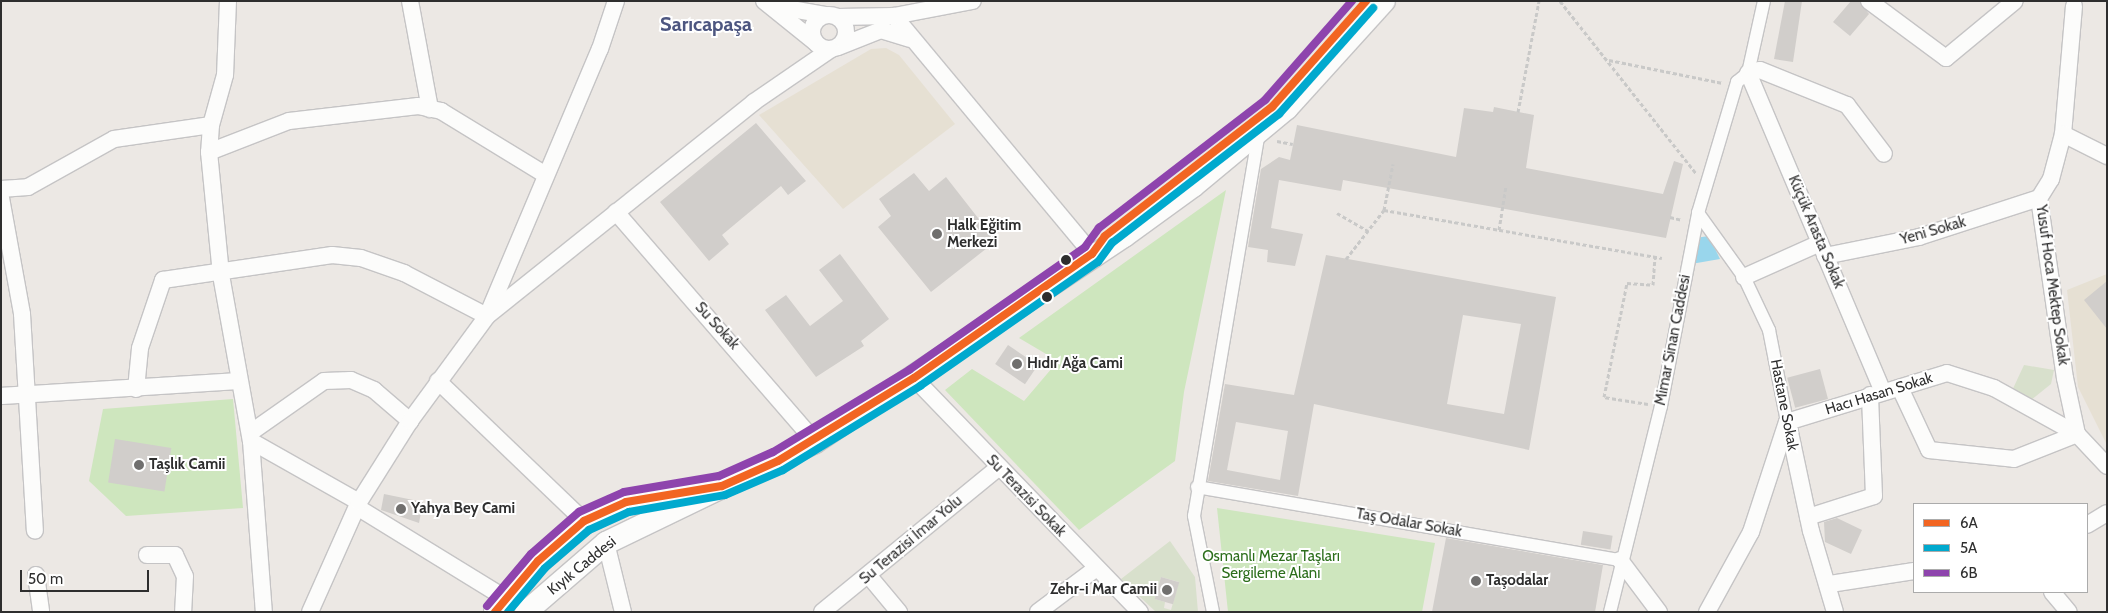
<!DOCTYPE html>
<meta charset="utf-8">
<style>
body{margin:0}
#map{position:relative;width:2108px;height:613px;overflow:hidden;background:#ece8e4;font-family:Cabin,sans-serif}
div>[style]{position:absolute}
.education>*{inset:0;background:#e6e0d3}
.green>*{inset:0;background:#cee6be}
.cemetery>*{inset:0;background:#d8e0cc}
.water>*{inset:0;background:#99d6ec}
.building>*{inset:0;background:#d1cecb;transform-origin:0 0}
.path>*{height:3px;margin-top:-1.5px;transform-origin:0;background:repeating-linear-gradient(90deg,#c9c9c8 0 4px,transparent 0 6.5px)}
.roads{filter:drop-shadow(1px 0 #c5c4c5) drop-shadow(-1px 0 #c5c4c5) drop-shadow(0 1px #c5c4c5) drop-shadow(0 -1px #c5c4c5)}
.pedestrian>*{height:12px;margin:-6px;padding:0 6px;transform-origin:6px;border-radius:6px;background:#fcfcfb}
.minor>*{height:16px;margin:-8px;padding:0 8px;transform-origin:8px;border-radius:8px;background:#fcfcfb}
.minor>.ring{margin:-8px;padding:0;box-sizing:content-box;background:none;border:16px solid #fcfcfb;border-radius:50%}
.secondary>*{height:22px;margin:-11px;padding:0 11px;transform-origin:11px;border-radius:11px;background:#fcfcfb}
.bus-1>*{height:8px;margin:-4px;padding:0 4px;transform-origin:4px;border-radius:4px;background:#f26522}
.bus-2>*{height:8px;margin:-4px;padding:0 4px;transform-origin:4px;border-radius:4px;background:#00a9ce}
.bus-3>*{height:8px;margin:-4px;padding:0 4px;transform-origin:4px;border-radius:4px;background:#8e44ad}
.dots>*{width:14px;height:14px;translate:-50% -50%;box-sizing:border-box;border:2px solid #fff;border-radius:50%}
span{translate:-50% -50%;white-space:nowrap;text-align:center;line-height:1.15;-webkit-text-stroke:4px #fff;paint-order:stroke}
.poi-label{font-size:15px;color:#2e2e2e;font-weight:700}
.left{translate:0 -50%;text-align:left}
.right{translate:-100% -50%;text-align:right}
.street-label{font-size:15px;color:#2e2e2e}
.park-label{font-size:15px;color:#2c6e1b}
.district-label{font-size:20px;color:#4d5680;font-weight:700}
.frame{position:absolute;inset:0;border:2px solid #2e2e2e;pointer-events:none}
.legend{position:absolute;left:1913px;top:503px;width:175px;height:90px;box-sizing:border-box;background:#fff;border:1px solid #ababab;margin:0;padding:6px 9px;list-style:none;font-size:15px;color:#2e2e2e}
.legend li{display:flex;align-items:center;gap:10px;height:25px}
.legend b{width:25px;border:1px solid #ababab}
.scale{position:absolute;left:20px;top:570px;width:129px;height:22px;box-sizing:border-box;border:2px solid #2e2e2e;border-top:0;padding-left:6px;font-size:15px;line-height:18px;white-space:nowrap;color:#2e2e2e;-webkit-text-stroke:4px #fff;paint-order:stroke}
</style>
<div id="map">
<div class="education">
<div style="clip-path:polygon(886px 48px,899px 55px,955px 124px,843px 209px,759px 115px,871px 49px)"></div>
<div style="clip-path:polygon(2107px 274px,2107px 445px,2078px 387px,2067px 290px)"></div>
</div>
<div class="green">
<div style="clip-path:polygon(1226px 190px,1184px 392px,1175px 461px,1079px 530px,945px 390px,972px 369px,1024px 401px,1058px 361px,1019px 338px)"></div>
<div style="clip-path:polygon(233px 399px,243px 508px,126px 516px,89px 481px,103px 409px)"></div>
<div style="clip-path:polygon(1217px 508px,1435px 543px,1422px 612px,1228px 612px)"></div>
</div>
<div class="cemetery">
<div style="clip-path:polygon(2024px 365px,2054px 370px,2051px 384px,2031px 400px,2010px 395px)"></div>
<div style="clip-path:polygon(evenodd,1170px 541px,1195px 577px,1198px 612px,1156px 612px,1121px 579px,1170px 541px,1161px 577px,1179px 582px,1171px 610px,1164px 608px,1165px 602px,1155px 599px,1161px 577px)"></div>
</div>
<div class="water">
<div style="clip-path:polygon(1709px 236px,1720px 259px,1691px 264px,1695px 238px)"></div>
</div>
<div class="building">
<div style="clip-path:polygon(1785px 1px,1802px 1px,1793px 62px,1774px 59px)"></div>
<div style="clip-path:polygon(1851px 1px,1859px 1px,1869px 14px,1850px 36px,1833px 22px)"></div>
<div style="clip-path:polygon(1494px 107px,1534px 115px,1526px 168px,1663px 194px,1674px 161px,1683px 164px,1666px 238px,1343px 180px,1341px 191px,1279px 180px,1271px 228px,1303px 234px,1295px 266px,1267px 262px,1268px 250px,1248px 247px,1261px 169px,1279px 157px,1290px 160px,1297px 125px,1456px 157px,1464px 108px,1493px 112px)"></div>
<div style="clip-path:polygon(756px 123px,806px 181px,788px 195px,781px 186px,722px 235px,729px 244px,709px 261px,660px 202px)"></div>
<div style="clip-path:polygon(914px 173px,929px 191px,946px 177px,996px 241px,931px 292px,878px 227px,891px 216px,879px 199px)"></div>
<div style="clip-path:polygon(840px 254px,889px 319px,861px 341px,864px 346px,816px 377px,765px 310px,786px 295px,810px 326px,843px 301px,819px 270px)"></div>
<div style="clip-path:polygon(evenodd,1326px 255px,1556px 297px,1529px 450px,1314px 404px,1298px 496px,1208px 481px,1225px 384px,1294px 395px,1326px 255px,1463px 315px,1521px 324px,1504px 414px,1447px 404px,1463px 315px,1326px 255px,1236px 422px,1288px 431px,1280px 480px,1227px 470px,1236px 422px)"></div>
<div style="clip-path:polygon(2107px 281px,2107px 329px,2084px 300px)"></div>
<div style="left:1008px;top:345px;width:36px;height:23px;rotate:34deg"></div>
<div style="left:1820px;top:369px;width:31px;height:34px;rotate:75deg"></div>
<div style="left:115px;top:439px;width:57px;height:44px;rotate:9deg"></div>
<div style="clip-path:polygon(384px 494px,423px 502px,419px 523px,381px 510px)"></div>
<div style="clip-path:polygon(1837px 518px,1862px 530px,1851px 554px,1825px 542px,1824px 522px)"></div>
<div style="left:1583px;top:531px;width:30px;height:14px;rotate:9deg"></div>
<div style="clip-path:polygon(1446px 538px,1603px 565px,1595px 612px,1432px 612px)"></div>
<div style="left:1161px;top:577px;width:19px;height:23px;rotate:16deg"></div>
</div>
<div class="path">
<div style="left:1560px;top:1px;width:219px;rotate:51.7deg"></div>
<div style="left:1609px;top:60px;width:116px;rotate:11.4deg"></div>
<div style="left:1518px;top:112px;width:113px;rotate:-79.3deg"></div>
<div style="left:1277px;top:141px;width:16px;rotate:11deg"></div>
<div style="left:1384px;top:210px;width:47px;rotate:-78.9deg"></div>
<div style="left:1337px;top:213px;width:36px;rotate:30deg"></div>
<div style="left:1670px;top:217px;width:12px;rotate:14deg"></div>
<div style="left:1499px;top:230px;width:45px;rotate:-81deg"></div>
<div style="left:1346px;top:259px;width:62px;rotate:-52.2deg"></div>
<div style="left:1384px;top:210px;width:282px;rotate:9.8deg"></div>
<div style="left:1648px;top:404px;width:45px;rotate:-171deg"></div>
<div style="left:1604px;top:397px;width:116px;rotate:-78.6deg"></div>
<div style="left:1627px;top:283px;width:26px;rotate:4deg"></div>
<div style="left:1653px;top:285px;width:29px;rotate:-86deg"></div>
</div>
<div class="roads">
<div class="pedestrian">
<div style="left:1698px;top:213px;width:79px;rotate:54.3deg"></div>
<div style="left:1744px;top:277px;width:59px;rotate:64.7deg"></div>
<div style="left:1769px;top:330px;width:94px;rotate:78.9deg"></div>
<div style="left:1197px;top:487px;width:429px;rotate:9.8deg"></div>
<div style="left:1213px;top:612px;width:98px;rotate:-101.2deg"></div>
<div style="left:1194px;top:516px;width:388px;rotate:-80.4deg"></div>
<div style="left:1610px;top:612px;width:212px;rotate:-76.1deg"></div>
<div style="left:1661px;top:406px;width:197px;rotate:-79.1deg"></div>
<div style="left:1698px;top:213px;width:137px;rotate:-73.4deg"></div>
<div style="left:1737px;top:82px;width:14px;rotate:-39deg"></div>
<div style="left:1748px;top:73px;width:74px;rotate:-77.5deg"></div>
</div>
<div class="minor">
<div style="left:228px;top:1px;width:74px;rotate:92.3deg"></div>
<div style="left:225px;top:75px;width:52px;rotate:105.6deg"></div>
<div style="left:211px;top:125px;width:27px;rotate:94deg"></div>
<div style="left:209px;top:152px;width:124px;rotate:84.4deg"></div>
<div style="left:221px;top:275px;width:169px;rotate:79.8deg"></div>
<div style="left:251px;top:441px;width:171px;rotate:85.7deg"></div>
<div style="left:410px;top:1px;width:110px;rotate:79.5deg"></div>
<div style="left:764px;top:1px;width:67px;rotate:38.9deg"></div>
<div style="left:1869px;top:1px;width:96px;rotate:36.5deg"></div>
<div style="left:1946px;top:58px;width:89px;rotate:-39.6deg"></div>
<div style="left:774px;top:6px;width:53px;rotate:9.8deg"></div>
<div style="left:2074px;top:6px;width:128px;rotate:94.9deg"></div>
<div style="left:2063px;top:134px;width:47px;rotate:104.9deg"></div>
<div style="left:2051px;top:179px;width:22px;rotate:122deg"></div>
<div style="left:2039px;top:198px;width:182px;rotate:81.8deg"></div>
<div style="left:2065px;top:378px;width:57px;rotate:77.9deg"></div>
<div style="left:2077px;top:434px;width:44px;rotate:46.8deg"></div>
<div class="ring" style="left:812px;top:15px;width:18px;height:18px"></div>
<div style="left:894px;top:16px;width:310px;rotate:50.2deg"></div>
<div style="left:838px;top:17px;width:56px;rotate:-1deg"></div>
<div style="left:894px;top:16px;width:80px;rotate:-10.8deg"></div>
<div style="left:838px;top:47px;width:46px;rotate:-21.6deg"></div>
<div style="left:881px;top:30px;width:30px;rotate:17deg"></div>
<div style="left:2063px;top:134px;width:49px;rotate:26.6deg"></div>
<div style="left:209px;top:152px;width:86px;rotate:-21.2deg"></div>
<div style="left:289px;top:121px;width:130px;rotate:-6.6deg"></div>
<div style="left:418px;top:106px;width:24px;rotate:12deg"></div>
<div style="left:441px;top:111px;width:123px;rotate:31.4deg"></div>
<div style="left:1px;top:189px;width:27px;rotate:-4deg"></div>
<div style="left:28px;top:187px;width:98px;rotate:-29.2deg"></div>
<div style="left:114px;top:139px;width:98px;rotate:-8.2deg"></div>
<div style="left:1px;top:198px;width:118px;rotate:79.7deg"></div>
<div style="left:22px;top:314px;width:217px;rotate:86.6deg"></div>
<div style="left:616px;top:212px;width:304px;rotate:49.1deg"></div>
<div style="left:1825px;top:256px;width:96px;rotate:-11.4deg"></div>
<div style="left:1919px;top:237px;width:126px;rotate:-18deg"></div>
<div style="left:1744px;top:277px;width:83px;rotate:-24.1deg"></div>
<div style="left:914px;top:378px;width:325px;rotate:46deg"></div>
<div style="left:438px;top:381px;width:202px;rotate:43.8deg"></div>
<div style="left:1900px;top:388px;width:68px;rotate:64.9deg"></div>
<div style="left:1929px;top:450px;width:85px;rotate:6deg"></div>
<div style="left:2014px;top:459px;width:68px;rotate:-21.6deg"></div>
<div style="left:136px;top:389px;width:41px;rotate:-84.4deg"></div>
<div style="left:140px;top:348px;width:72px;rotate:-71.3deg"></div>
<div style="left:163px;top:280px;width:171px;rotate:-8.4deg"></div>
<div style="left:332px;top:255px;width:29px;rotate:6deg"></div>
<div style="left:361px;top:258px;width:46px;rotate:19.2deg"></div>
<div style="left:404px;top:273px;width:93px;rotate:27.4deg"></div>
<div style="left:487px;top:316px;width:342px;rotate:-38.7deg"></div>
<div style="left:754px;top:102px;width:93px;rotate:-34.5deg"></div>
<div style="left:1883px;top:392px;width:346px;rotate:-112.9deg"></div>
<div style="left:1748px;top:73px;width:12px;rotate:-14deg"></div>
<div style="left:1760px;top:70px;width:94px;rotate:21.9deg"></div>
<div style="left:1847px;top:105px;width:61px;rotate:52.9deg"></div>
<div style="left:1px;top:396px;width:238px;rotate:-3.6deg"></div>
<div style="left:1787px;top:422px;width:167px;rotate:-17deg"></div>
<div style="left:1947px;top:373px;width:49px;rotate:17.7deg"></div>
<div style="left:1994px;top:388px;width:95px;rotate:29deg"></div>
<div style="left:1788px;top:423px;width:110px;rotate:78deg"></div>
<div style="left:1811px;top:531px;width:84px;rotate:73.5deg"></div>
<div style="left:250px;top:433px;width:90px;rotate:-35.1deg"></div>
<div style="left:324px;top:381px;width:27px;rotate:-2deg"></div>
<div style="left:351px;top:380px;width:25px;rotate:23deg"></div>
<div style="left:374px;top:390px;width:48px;rotate:40.7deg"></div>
<div style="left:251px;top:441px;width:124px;rotate:29.5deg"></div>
<div style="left:357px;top:507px;width:174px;rotate:31.6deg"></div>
<div style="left:1808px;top:517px;width:69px;rotate:-17.7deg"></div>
<div style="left:1874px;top:496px;width:101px;rotate:-92.3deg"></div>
<div style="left:2087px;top:525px;width:23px;rotate:-31deg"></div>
<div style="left:606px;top:543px;width:71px;rotate:76.2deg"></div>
<div style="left:147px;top:555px;width:28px"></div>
<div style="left:175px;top:555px;width:23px;rotate:65deg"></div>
<div style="left:185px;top:576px;width:36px;rotate:93deg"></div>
<div style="left:1620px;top:560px;width:65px;rotate:53.1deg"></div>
<div style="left:36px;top:575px;width:37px;rotate:82deg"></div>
<div style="left:869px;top:576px;width:47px;rotate:50.2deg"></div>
<div style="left:1830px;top:584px;width:85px;rotate:-8.8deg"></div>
<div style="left:2052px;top:592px;width:26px;rotate:50deg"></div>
<div style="left:310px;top:612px;width:120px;rotate:-66deg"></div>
<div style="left:359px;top:502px;width:96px;rotate:-57.8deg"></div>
<div style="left:410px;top:421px;width:130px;rotate:-53.7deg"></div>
<div style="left:487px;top:316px;width:290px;rotate:-67.1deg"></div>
<div style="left:600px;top:49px;width:51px;rotate:-71.6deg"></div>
<div style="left:822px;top:612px;width:227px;rotate:-39.3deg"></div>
<div style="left:1038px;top:612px;width:71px;rotate:-37deg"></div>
<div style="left:1707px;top:612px;width:91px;rotate:-61.2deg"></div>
<div style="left:1751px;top:532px;width:116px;rotate:-71.9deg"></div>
</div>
<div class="secondary">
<div style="left:495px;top:612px;width:67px;rotate:-49.9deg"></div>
<div style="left:538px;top:561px;width:61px;rotate:-41deg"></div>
<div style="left:584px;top:521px;width:46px;rotate:-24.3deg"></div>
<div style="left:626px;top:502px;width:76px;rotate:-10.6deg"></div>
<div style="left:526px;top:612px;width:106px;rotate:-40.8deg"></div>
<div style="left:606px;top:543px;width:232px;rotate:-25.8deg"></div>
<div style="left:815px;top:442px;width:371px;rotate:-33.7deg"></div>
<div style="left:1124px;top:236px;width:85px;rotate:-35.9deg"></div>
<div style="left:1193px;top:186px;width:122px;rotate:-39.7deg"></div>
<div style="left:1287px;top:108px;width:144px;rotate:-47.8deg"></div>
</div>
</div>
<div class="bus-1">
<div style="left:495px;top:612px;width:67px;rotate:-49.9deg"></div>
<div style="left:538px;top:561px;width:61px;rotate:-41deg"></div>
<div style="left:584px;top:521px;width:46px;rotate:-24.3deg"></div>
<div style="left:626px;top:502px;width:97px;rotate:-9.5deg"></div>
<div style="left:722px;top:486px;width:61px;rotate:-24.1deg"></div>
<div style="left:778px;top:461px;width:159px;rotate:-31.4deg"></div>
<div style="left:914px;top:378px;width:217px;rotate:-34.9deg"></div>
<div style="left:1092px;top:254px;width:22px;rotate:-54deg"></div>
<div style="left:1105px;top:236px;width:211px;rotate:-37.7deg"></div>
<div style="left:1272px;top:107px;width:142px;rotate:-48.4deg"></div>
</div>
<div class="bus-2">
<div style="left:508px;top:612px;width:57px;rotate:-49.9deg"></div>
<div style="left:545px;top:568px;width:58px;rotate:-40.8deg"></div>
<div style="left:589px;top:530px;width:44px;rotate:-24.2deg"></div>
<div style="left:629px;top:512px;width:97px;rotate:-10deg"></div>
<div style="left:725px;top:495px;width:63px;rotate:-23.3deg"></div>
<div style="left:783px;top:470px;width:161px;rotate:-31.5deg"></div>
<div style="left:920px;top:386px;width:217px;rotate:-34.9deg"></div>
<div style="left:1098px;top:262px;width:24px;rotate:-54deg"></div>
<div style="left:1112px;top:243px;width:211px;rotate:-37.7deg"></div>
<div style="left:1279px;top:114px;width:142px;rotate:-48.4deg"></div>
</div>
<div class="bus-3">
<div style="left:487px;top:606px;width:68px;rotate:-49.8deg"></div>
<div style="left:531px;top:554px;width:64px;rotate:-41.2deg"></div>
<div style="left:579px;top:512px;width:49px;rotate:-24deg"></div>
<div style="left:624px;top:492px;width:96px;rotate:-9.6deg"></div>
<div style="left:719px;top:476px;width:59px;rotate:-24deg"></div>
<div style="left:773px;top:452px;width:159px;rotate:-31.1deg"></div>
<div style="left:909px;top:370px;width:215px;rotate:-34.9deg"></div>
<div style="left:1085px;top:247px;width:24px;rotate:-54deg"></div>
<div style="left:1099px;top:228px;width:210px;rotate:-37.6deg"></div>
<div style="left:1265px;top:100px;width:132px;rotate:-48.7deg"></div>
</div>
<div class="dots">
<div style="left:937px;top:234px;background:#706f6e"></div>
<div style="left:1066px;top:260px;background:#2e2e2e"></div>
<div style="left:1047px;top:297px;background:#2e2e2e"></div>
<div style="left:1017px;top:364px;background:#706f6e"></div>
<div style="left:139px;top:465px;background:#706f6e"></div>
<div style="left:401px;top:509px;background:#706f6e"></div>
<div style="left:1476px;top:581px;background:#706f6e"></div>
<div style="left:1167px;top:590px;background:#706f6e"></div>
</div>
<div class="poi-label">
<span class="left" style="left:947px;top:234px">Halk Eğitim<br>Merkezi</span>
<span class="left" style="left:1027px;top:364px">Hıdır Ağa Cami</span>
<span class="left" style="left:149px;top:465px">Taşlık Camii</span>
<span class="left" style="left:411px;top:509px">Yahya Bey Cami</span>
<span class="left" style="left:1486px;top:581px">Taşodalar</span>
<span class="right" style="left:1157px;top:590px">Zehr-i Mar Camii</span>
</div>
<div class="street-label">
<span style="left:1933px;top:231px;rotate:-16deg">Yeni Sokak</span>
<span style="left:1816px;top:232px;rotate:67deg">Küçük Arasta Sokak</span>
<span style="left:2052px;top:285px;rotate:82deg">Yusuf Hoca Mektep Sokak</span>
<span style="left:717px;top:326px;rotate:48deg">Su Sokak</span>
<span style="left:1673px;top:340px;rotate:-79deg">Mimar Sinan Caddesi</span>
<span style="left:1879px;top:394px;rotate:-17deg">Hacı Hasan Sokak</span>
<span style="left:1784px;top:405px;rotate:79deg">Hastane Sokak</span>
<span style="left:1026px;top:496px;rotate:46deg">Su Terazisi Sokak</span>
<span style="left:1409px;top:523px;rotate:10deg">Taş Odalar Sokak</span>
<span style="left:911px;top:540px;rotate:-40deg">Su Terazisi İmar Yolu</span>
<span style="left:582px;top:566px;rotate:-39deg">Kıyık Caddesi</span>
</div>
<div class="park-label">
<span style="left:1271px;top:565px">Osmanlı Mezar Taşları<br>Sergileme Alanı</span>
</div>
<div class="district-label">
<span style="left:706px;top:24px">Sarıcapaşa</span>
</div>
<div class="frame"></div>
<ul class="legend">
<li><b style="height:6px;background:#f26522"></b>6A</li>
<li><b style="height:6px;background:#00a9ce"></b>5A</li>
<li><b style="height:6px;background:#8e44ad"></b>6B</li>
</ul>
<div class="scale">50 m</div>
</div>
